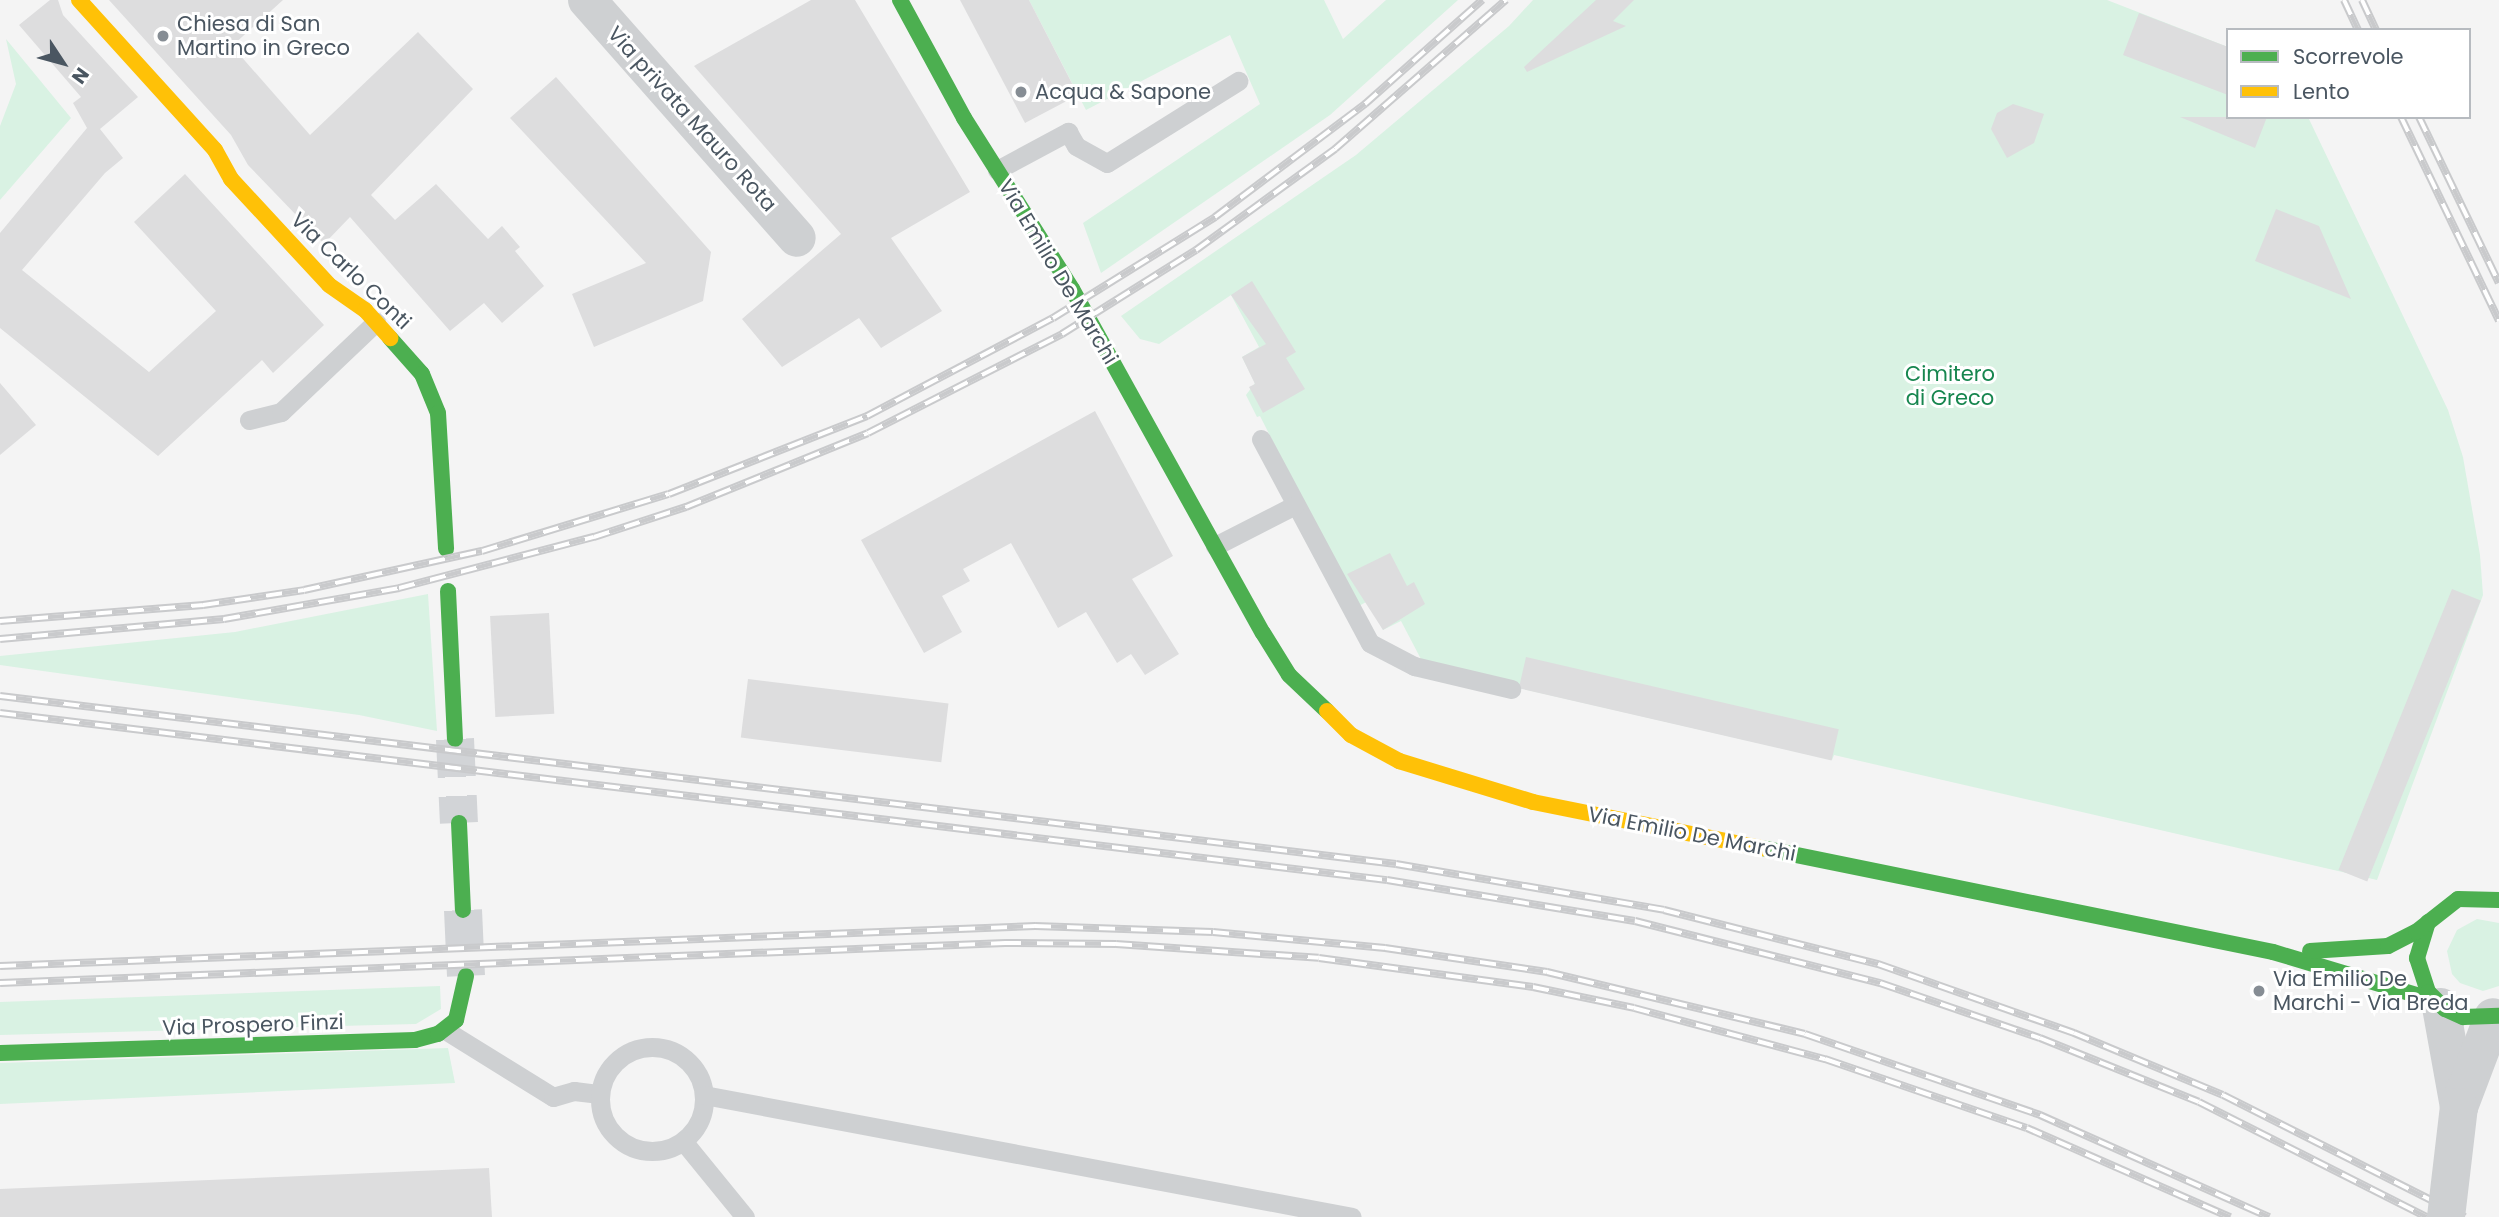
<!DOCTYPE html>
<style>
body{margin:0}
#map{position:relative;width:2499px;height:1217px;overflow:hidden;background:#f4f4f4;font-family:Poppins,sans-serif}
div>[style]{position:absolute}
.green>*{inset:0;background:#d9f2e3}
.building>*{inset:0;background:#ddddde;transform-origin:0 0}
.secondary-tunnel>*{height:38px;margin-top:-19px;transform-origin:0;background:repeating-linear-gradient(90deg,#d2d4d7 0 38px,transparent 0 57px)}
.lane>*{height:19px;margin:-9.5px;padding:0 9.5px;transform-origin:9.5px;border-radius:9.5px;background:#ced0d2}
.lane>.ring{margin:-9.5px;padding:0;box-sizing:content-box;background:none;border:19px solid #ced0d2;border-radius:50%}
.street>*{height:38px;margin:-19px;padding:0 19px;transform-origin:19px;border-radius:19px;background:#ced0d2}
.fast>*{height:16px;margin:-8px;padding:0 8px;transform-origin:8px;border-radius:8px;background:#4caf50}
.slow>*{height:16px;margin:-8px;padding:0 8px;transform-origin:8px;border-radius:8px;background:#ffc107}
.rail>*{height:8px;margin-top:-4px;transform-origin:0;background:repeating-linear-gradient(90deg,#fff 0 16px,#c9cacc 0 32px);box-sizing:border-box;border-block:2px solid #c9cacc}
.street-bridge>*{height:38px;margin:-19px;padding:0 19px;transform-origin:19px;border-radius:19px;background:#ced0d2}
.dots>*{width:19px;height:19px;translate:-50% -50%;box-sizing:border-box;border:4px solid #fff;border-radius:50%}
span{translate:-50% -50%;white-space:nowrap;text-align:center;line-height:1.15;-webkit-text-stroke:6px #fff;paint-order:stroke}
.poi-label{font-size:21px;color:#4a5661}
.left{translate:0 -50%;text-align:left}
.street-label{font-size:21px;color:#4a5661}
.park-label{font-size:21px;color:#17864f}
.legend{position:absolute;left:2226px;top:28px;width:245px;height:91px;box-sizing:border-box;background:#fff;border:2px solid #b7bbc0;margin:0;padding:9px 12px;list-style:none;font-size:21px;color:#4a5661}
.legend li{display:flex;align-items:center;gap:14px;height:35px}
.legend b{width:35px;border:2px solid #b7bbc0}
.north{position:absolute;left:28px;top:28px;width:70px;height:70px;-webkit-text-stroke:5px #fff;paint-order:stroke;rotate:126deg;font-size:19px;font-weight:700;line-height:28px;text-align:center;color:#4a5661}
.north::after{content:'';display:block;margin:auto;width:24px;height:32px;background:#4a5661;clip-path:polygon(50% 0,100% 100%,50% 72%,0 100%)}
</style>
<div id="map">
<div class="green">
<div style="clip-path:polygon(1029px 0,1324px 0,1343px 39px,1386px 0,1458px 0,1330px 115px,1101px 273px,1083px 223px,1260px 104px,1230px 35px,1086px 110px)"></div>
<div style="clip-path:polygon(1533px 0,2107px 0,2228px 47px,2228px 117px,2308px 117px,2448px 410px,2463px 457px,2480px 555px,2483px 595px,2377px 880px,1834px 755px,1832px 760px,1519px 688px,1423px 663px,1401px 621px,1383px 630px,1368px 601px,1357px 607px,1260px 416px,1257px 417px,1246px 395px,1255px 383px,1242px 357px,1259px 347px,1231px 295px,1159px 344px,1140px 339px,1121px 316px,1356px 155px,1509px 26px)"></div>
<div style="clip-path:polygon(6px 39px,71px 118px,0 200px,0 126px,16px 84px)"></div>
<div style="clip-path:polygon(428px 594px,437px 731px,359px 715px,0 665px,0 656px,235px 632px)"></div>
<div style="clip-path:polygon(2477px 919px,2499px 923px,2499px 986px,2483px 991px,2460px 983px,2452px 974px,2447px 951px,2457px 930px)"></div>
<div style="clip-path:polygon(440px 986px,441px 1009px,416px 1024px,0 1035px,0 1002px)"></div>
<div style="clip-path:polygon(448px 1048px,455px 1083px,0 1104px,0 1063px)"></div>
</div>
<div class="building">
<div style="clip-path:polygon(50px 0,58px 0,63px 15px,138px 97px,100px 129px,123px 158px,105px 173px,22px 270px,149px 372px,216px 311px,134px 222px,185px 174px,324px 325px,273px 373px,262px 360px,158px 456px,0 328px,0 233px,87px 128px,73px 103px,81px 97px,19px 25px)"></div>
<div style="clip-path:polygon(109px 0,283px 0,232px 46px,310px 135px,418px 32px,473px 89px,371px 195px,395px 220px,436px 184px,488px 239px,502px 226px,520px 247px,515px 251px,544px 286px,502px 323px,484px 303px,450px 331px,350px 217px,324px 244px,248px 165px,231px 135px)"></div>
<div style="clip-path:polygon(811px 0,855px 0,970px 192px,891px 238px,942px 311px,881px 348px,859px 318px,782px 367px,742px 319px,841px 234px,694px 66px)"></div>
<div style="clip-path:polygon(960px 0,1029px 0,1078px 95px,1025px 123px)"></div>
<div style="clip-path:polygon(1596px 0,1634px 0,1613px 21px,1626px 26px,1527px 72px,1524px 67px)"></div>
<div style="clip-path:polygon(2139px 13px,2228px 47px,2228px 95px,2123px 55px)"></div>
<div style="clip-path:polygon(556px 77px,711px 252px,703px 301px,594px 347px,572px 294px,646px 263px,510px 118px)"></div>
<div style="clip-path:polygon(2013px 104px,2044px 114px,2034px 143px,2007px 158px,1991px 129px,1997px 113px)"></div>
<div style="clip-path:polygon(2180px 117px,2267px 117px,2255px 148px)"></div>
<div style="clip-path:polygon(2276px 209px,2319px 226px,2351px 299px,2255px 261px)"></div>
<div style="clip-path:polygon(1252px 281px,1296px 352px,1286px 358px,1305px 389px,1263px 413px,1249px 387px,1255px 384px,1242px 357px,1266px 344px,1231px 295px)"></div>
<div style="clip-path:polygon(0 383px,36px 425px,0 455px)"></div>
<div style="clip-path:polygon(1095px 411px,1173px 556px,1132px 579px,1179px 654px,1145px 675px,1131px 654px,1117px 663px,1086px 612px,1058px 628px,1011px 543px,963px 569px,970px 581px,942px 596px,962px 632px,924px 653px,861px 540px)"></div>
<div style="clip-path:polygon(1390px 553px,1407px 586px,1414px 582px,1425px 604px,1383px 630px,1347px 574px)"></div>
<div style="left:2452px;top:589px;width:31px;height:303px;rotate:22deg"></div>
<div style="left:549px;top:613px;width:101px;height:59px;rotate:87deg"></div>
<div style="left:1526px;top:657px;width:321px;height:32px;rotate:13deg"></div>
<div style="left:748px;top:679px;width:202px;height:59px;rotate:7deg"></div>
<div style="clip-path:polygon(489px 1168px,492px 1217px,0 1217px,0 1189px)"></div>
</div>
<div class="secondary-tunnel">
<div style="left:455px;top:739px;width:84px;rotate:87.3deg"></div>
<div style="left:463px;top:910px;width:66px;rotate:87.4deg"></div>
</div>
<div class="lane">
<div style="left:997px;top:170px;width:81px;rotate:-28.2deg"></div>
<div style="left:1068px;top:132px;width:16px;rotate:60deg"></div>
<div style="left:1076px;top:146px;width:35px;rotate:29deg"></div>
<div style="left:1107px;top:163px;width:155px;rotate:-32deg"></div>
<div style="left:249px;top:420px;width:33px;rotate:-14deg"></div>
<div style="left:281px;top:412px;width:131px;rotate:-43.5deg"></div>
<div style="left:1261px;top:439px;width:231px;rotate:61.9deg"></div>
<div style="left:1370px;top:643px;width:50px;rotate:27.6deg"></div>
<div style="left:1414px;top:666px;width:100px;rotate:13.3deg"></div>
<div style="left:1215px;top:546px;width:90px;rotate:-27.1deg"></div>
<div style="left:445px;top:1030px;width:127px;rotate:31.8deg"></div>
<div style="left:553px;top:1097px;width:22px;rotate:-16deg"></div>
<div style="left:574px;top:1091px;width:26px;rotate:7deg"></div>
<div class="ring" style="left:600px;top:1047px;width:85px;height:85px"></div>
<div style="left:704px;top:1095px;width:659px;rotate:10.66deg"></div>
<div style="left:683px;top:1141px;width:98px;rotate:50.8deg"></div>
</div>
<div class="street">
<div style="left:587px;top:0;width:317px;rotate:48.6deg"></div>
<div style="left:2441px;top:1007px;width:102px;rotate:79.8deg"></div>
<div style="left:2459px;top:1107px;width:96px;rotate:-69.3deg"></div>
</div>
<div class="fast">
<div style="left:900px;top:0;width:134px;rotate:61.5deg"></div>
<div style="left:964px;top:118px;width:202px;rotate:57.7deg"></div>
<div style="left:1072px;top:289px;width:393px;rotate:61deg"></div>
<div style="left:1263px;top:633px;width:49px;rotate:58.2deg"></div>
<div style="left:1289px;top:675px;width:52px;rotate:43.5deg"></div>
<div style="left:390px;top:338px;width:48px;rotate:48.4deg"></div>
<div style="left:422px;top:374px;width:42px;rotate:67.7deg"></div>
<div style="left:438px;top:413px;width:136px;rotate:86.6deg"></div>
<div style="left:448px;top:591px;width:148px;rotate:87.3deg"></div>
<div style="left:459px;top:823px;width:87px;rotate:87.4deg"></div>
<div style="left:1762px;top:848px;width:521px;rotate:11.5deg"></div>
<div style="left:2273px;top:952px;width:167px;rotate:16.7deg"></div>
<div style="left:2428px;top:922px;width:38px;rotate:107deg"></div>
<div style="left:2417px;top:958px;width:36px;rotate:72deg"></div>
<div style="left:2428px;top:992px;width:24px;rotate:45deg"></div>
<div style="left:2445px;top:1009px;width:20px;rotate:24deg"></div>
<div style="left:2463px;top:1017px;width:36px;rotate:-2deg"></div>
<div style="left:2310px;top:951px;width:78px;rotate:-3.7deg"></div>
<div style="left:2388px;top:946px;width:31px;rotate:-27deg"></div>
<div style="left:2416px;top:932px;width:53px;rotate:-38.2deg"></div>
<div style="left:2458px;top:899px;width:41px;rotate:1.4deg"></div>
<div style="left:0;top:1053px;width:415px;rotate:-1.8deg"></div>
<div style="left:415px;top:1040px;width:24px;rotate:-15deg"></div>
<div style="left:438px;top:1034px;width:23px;rotate:-38deg"></div>
<div style="left:456px;top:1020px;width:45px;rotate:-77.2deg"></div>
</div>
<div class="slow">
<div style="left:79px;top:0;width:202px;rotate:47.8deg"></div>
<div style="left:215px;top:150px;width:33px;rotate:61deg"></div>
<div style="left:231px;top:179px;width:144px;rotate:47.2deg"></div>
<div style="left:329px;top:285px;width:44px;rotate:34.8deg"></div>
<div style="left:365px;top:310px;width:38px;rotate:48deg"></div>
<div style="left:1327px;top:711px;width:34px;rotate:45deg"></div>
<div style="left:1351px;top:735px;width:55px;rotate:28.4deg"></div>
<div style="left:1399px;top:761px;width:140px;rotate:17deg"></div>
<div style="left:1533px;top:802px;width:234px;rotate:11.4deg"></div>
</div>
<div class="rail">
<div style="left:2344px;top:0;width:33px;rotate:65deg"></div>
<div style="left:2362px;top:0;width:33px;rotate:65deg"></div>
<div style="left:2401px;top:117px;width:226px;rotate:64.3deg"></div>
<div style="left:2419px;top:117px;width:184px;rotate:64.3deg"></div>
<div style="left:0;top:621px;width:204px;rotate:-4.5deg"></div>
<div style="left:203px;top:605px;width:102px;rotate:-8.4deg"></div>
<div style="left:304px;top:590px;width:182px;rotate:-12.4deg"></div>
<div style="left:482px;top:551px;width:195px;rotate:-17deg"></div>
<div style="left:669px;top:494px;width:213px;rotate:-21.5deg"></div>
<div style="left:867px;top:416px;width:210px;rotate:-27.8deg"></div>
<div style="left:1053px;top:318px;width:191px;rotate:-31.9deg"></div>
<div style="left:1215px;top:217px;width:188px;rotate:-37deg"></div>
<div style="left:1365px;top:104px;width:157px;rotate:-41.6deg"></div>
<div style="left:0;top:639px;width:225px;rotate:-5.1deg"></div>
<div style="left:224px;top:619px;width:178px;rotate:-10deg"></div>
<div style="left:399px;top:588px;width:202px;rotate:-14.7deg"></div>
<div style="left:594px;top:537px;width:97px;rotate:-18.1deg"></div>
<div style="left:686px;top:507px;width:196px;rotate:-22.1deg"></div>
<div style="left:868px;top:433px;width:218px;rotate:-27deg"></div>
<div style="left:1062px;top:334px;width:158px;rotate:-32.1deg"></div>
<div style="left:1196px;top:250px;width:172px;rotate:-36deg"></div>
<div style="left:1335px;top:149px;width:227px;rotate:-41.1deg"></div>
<div style="left:0;top:696px;width:1406px;rotate:6.86deg"></div>
<div style="left:1396px;top:864px;width:272px;rotate:9.7deg"></div>
<div style="left:1664px;top:910px;width:221px;rotate:14.2deg"></div>
<div style="left:1878px;top:964px;width:208px;rotate:19.4deg"></div>
<div style="left:2074px;top:1033px;width:161px;rotate:22.6deg"></div>
<div style="left:2223px;top:1095px;width:271px;rotate:26.8deg"></div>
<div style="left:0;top:713px;width:1397px;rotate:6.87deg"></div>
<div style="left:1387px;top:880px;width:251px;rotate:9.4deg"></div>
<div style="left:1635px;top:921px;width:253px;rotate:14.2deg"></div>
<div style="left:1880px;top:983px;width:169px;rotate:19deg"></div>
<div style="left:2040px;top:1038px;width:171px;rotate:21.9deg"></div>
<div style="left:2199px;top:1102px;width:255px;rotate:26.8deg"></div>
<div style="left:0;top:966px;width:1036px;rotate:-2.21deg"></div>
<div style="left:1035px;top:926px;width:178px;rotate:1.9deg"></div>
<div style="left:1213px;top:932px;width:173px;rotate:5.3deg"></div>
<div style="left:1385px;top:948px;width:164px;rotate:8.4deg"></div>
<div style="left:1547px;top:972px;width:265px;rotate:13.5deg"></div>
<div style="left:1805px;top:1034px;width:249px;rotate:19deg"></div>
<div style="left:2040px;top:1115px;width:251px;rotate:24deg"></div>
<div style="left:0;top:983px;width:1006px;rotate:-2.28deg"></div>
<div style="left:1005px;top:943px;width:111px;rotate:0.5deg"></div>
<div style="left:1116px;top:944px;width:203px;rotate:3.9deg"></div>
<div style="left:1319px;top:958px;width:216px;rotate:7.7deg"></div>
<div style="left:1533px;top:987px;width:103px;rotate:11.7deg"></div>
<div style="left:1634px;top:1008px;width:198px;rotate:15deg"></div>
<div style="left:1825px;top:1059px;width:213px;rotate:18.9deg"></div>
<div style="left:2027px;top:1128px;width:222px;rotate:23.7deg"></div>
</div>
<div class="street-bridge">
<div style="left:2446px;top:1217px;width:111px;rotate:-83.3deg"></div>
</div>
<div class="dots">
<div style="left:163px;top:36px;background:#868d94"></div>
<div style="left:1021px;top:92px;background:#868d94"></div>
<div style="left:2259px;top:991px;background:#868d94"></div>
</div>
<div class="poi-label">
<span class="left" style="left:177px;top:36px">Chiesa di San<br>Martino in Greco</span>
<span class="left" style="left:1035px;top:92px">Acqua &amp; Sapone</span>
<span class="left" style="left:2273px;top:991px">Via Emilio De<br>Marchi - Via Breda</span>
</div>
<div class="street-label">
<span style="left:692px;top:119px;rotate:48deg">Via privata Mauro Rota</span>
<span style="left:351px;top:271px;rotate:44deg">Via Carlo Conti</span>
<span style="left:1058px;top:272px;rotate:59deg">Via Emilio De Marchi</span>
<span style="left:1692px;top:834px;rotate:11deg">Via Emilio De Marchi</span>
<span style="left:253px;top:1025px;rotate:-2deg">Via Prospero Finzi</span>
</div>
<div class="park-label">
<span style="left:1950px;top:386px">Cimitero<br>di Greco</span>
</div>
<ul class="legend">
<li><b style="height:9px;background:#4caf50"></b>Scorrevole</li>
<li><b style="height:9px;background:#ffc107"></b>Lento</li>
</ul>
<div class="north">N</div>
</div>
